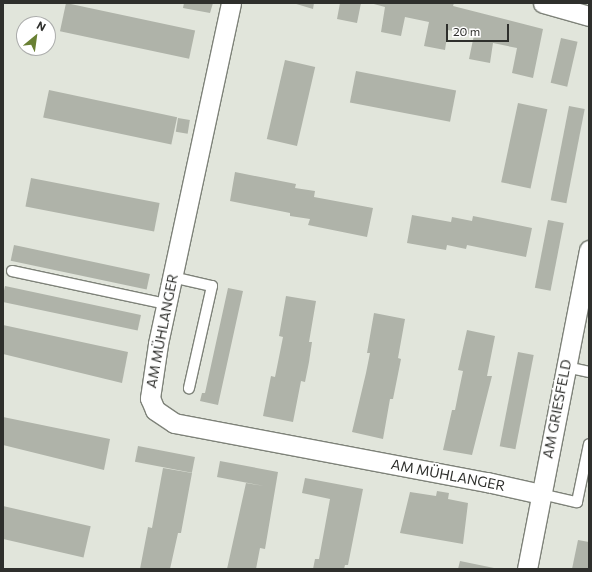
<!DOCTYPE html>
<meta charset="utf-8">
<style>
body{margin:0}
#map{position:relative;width:592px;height:572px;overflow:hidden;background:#e1e5db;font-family:Commissioner,sans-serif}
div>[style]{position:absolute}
.building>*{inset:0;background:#afb3a9;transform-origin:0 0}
.roads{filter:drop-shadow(1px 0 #7e8279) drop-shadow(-1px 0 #7e8279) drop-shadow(0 1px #7e8279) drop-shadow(0 -1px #7e8279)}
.service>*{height:10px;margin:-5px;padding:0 5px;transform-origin:5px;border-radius:5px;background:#fff}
.minor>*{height:19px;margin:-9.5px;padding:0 9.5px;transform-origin:9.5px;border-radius:9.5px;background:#fff}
span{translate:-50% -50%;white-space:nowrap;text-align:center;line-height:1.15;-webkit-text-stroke:3.5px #fff;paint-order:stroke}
.street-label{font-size:14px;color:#2e2f2c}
.frame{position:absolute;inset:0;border:4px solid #2e2f2c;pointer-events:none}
.north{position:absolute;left:16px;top:16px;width:40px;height:40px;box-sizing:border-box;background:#fff;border:1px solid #abacab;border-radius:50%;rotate:29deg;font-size:11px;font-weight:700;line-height:16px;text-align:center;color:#2e2f2c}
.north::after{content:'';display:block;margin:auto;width:14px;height:18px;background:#698033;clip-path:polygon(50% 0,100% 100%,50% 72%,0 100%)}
.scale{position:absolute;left:446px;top:24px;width:63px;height:18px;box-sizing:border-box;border:2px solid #2e2f2c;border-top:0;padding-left:5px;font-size:12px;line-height:14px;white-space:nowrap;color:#2e2f2c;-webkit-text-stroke:3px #fff;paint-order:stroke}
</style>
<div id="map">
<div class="building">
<div style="left:66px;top:3px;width:132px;height:29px;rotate:12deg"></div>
<div style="clip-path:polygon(184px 3px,213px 3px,210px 13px,183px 8px)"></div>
<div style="clip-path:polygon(293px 3px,314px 3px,313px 9px)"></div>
<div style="clip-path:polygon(340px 3px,361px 3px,357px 23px,337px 19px)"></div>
<div style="clip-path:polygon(370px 3px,454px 3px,453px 6px,543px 29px,533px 78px,512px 73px,517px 48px,493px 43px,490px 63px,469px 59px,474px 35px,448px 30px,445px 50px,424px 46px,429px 22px,405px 17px,401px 36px,381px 32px,385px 7px)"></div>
<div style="left:561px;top:38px;width:17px;height:46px;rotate:13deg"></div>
<div style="left:285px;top:60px;width:31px;height:81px;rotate:13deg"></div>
<div style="left:356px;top:71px;width:102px;height:32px;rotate:11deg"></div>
<div style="left:49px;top:90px;width:131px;height:28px;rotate:12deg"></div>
<div style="left:518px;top:103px;width:30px;height:81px;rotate:12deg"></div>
<div style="left:569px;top:106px;width:16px;height:96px;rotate:11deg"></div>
<div style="left:178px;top:118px;width:12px;height:14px;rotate:9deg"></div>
<div style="clip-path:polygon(235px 172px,296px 184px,295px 188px,315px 191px,314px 197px,373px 208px,367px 237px,308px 225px,310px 219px,290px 216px,290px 213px,230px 201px)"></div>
<div style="left:31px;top:178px;width:131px;height:29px;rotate:11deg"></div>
<div style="clip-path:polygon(412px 215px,451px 222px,452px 217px,472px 221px,473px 216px,532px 228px,526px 257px,467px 245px,466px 249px,447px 245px,446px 250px,407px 243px)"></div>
<div style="left:548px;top:220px;width:16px;height:69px;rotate:11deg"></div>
<div style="left:14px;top:245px;width:139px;height:16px;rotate:12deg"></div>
<div style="left:5px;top:286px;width:139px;height:16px;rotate:12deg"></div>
<div style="clip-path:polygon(228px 288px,243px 291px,218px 405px,200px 401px,202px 393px,205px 393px)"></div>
<div style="clip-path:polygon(286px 296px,316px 301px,309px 342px,312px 342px,309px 362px,305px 382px,301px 381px,293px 422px,263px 416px,271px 376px,275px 377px,283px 337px,279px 336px)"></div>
<div style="clip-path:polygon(374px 313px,405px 319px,398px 358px,401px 359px,393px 399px,390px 399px,383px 439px,352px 432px,366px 373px,370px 353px,367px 353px)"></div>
<div style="clip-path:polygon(3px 325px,128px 352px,122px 383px,3px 354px)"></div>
<div style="clip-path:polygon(467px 330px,495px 336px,487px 376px,492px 376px,472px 455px,443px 450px,452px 410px,455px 410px,459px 390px,463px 371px,458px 370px)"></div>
<div style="left:518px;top:352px;width:16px;height:96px;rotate:11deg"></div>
<div style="clip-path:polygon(3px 417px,110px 439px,104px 470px,3px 445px)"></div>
<div style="left:138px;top:446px;width:58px;height:16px;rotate:11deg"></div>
<div style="clip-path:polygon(220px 461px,278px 472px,265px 549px,260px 548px,256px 569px,227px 569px,246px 483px,264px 486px,217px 477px)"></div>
<div style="clip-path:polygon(163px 468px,192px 473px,181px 533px,178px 533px,170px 569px,140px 569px,148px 527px,152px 528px)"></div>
<div style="clip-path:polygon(305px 478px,363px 489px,348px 565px,345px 565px,344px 569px,313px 569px,315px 559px,319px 559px,330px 499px,302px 493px)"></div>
<div style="clip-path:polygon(437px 491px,449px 493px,448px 499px,468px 503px,463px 544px,400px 533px,410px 492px,436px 496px)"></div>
<div style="left:3px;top:506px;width:90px;height:32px;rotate:13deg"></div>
<div style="clip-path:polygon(578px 540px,589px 542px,589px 569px,572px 569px)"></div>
<div style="clip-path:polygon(460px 561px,494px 568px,494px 569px,458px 569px)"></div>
</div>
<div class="roads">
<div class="service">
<div style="left:12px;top:271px;width:157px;rotate:12.1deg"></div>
<div style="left:172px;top:277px;width:41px;rotate:12.7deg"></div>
<div style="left:212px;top:286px;width:105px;rotate:102.7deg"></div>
<div style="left:566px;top:367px;width:24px;rotate:12deg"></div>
<div style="left:541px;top:494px;width:37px;rotate:13deg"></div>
<div style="left:577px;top:502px;width:59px;rotate:-78.3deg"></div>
</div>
<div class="minor">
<div style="left:231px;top:3px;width:349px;rotate:102.1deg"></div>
<div style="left:158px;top:344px;width:55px;rotate:98.4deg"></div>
<div style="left:150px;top:398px;width:13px;rotate:67deg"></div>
<div style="left:155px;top:410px;width:23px;rotate:34deg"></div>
<div style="left:174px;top:423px;width:319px;rotate:10.7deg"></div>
<div style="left:487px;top:482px;width:55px;rotate:12.5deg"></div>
<div style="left:543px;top:3px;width:48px;rotate:15.8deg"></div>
<div style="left:527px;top:569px;width:325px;rotate:-79deg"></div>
</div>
</div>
<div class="street-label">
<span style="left:162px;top:331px;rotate:-79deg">AM MÜHLANGER</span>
<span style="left:557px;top:409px;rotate:-79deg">AM GRIESFELD</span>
<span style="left:448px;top:475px;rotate:11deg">AM MÜHLANGER</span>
</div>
<div class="frame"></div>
<div class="north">N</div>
<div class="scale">20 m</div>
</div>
